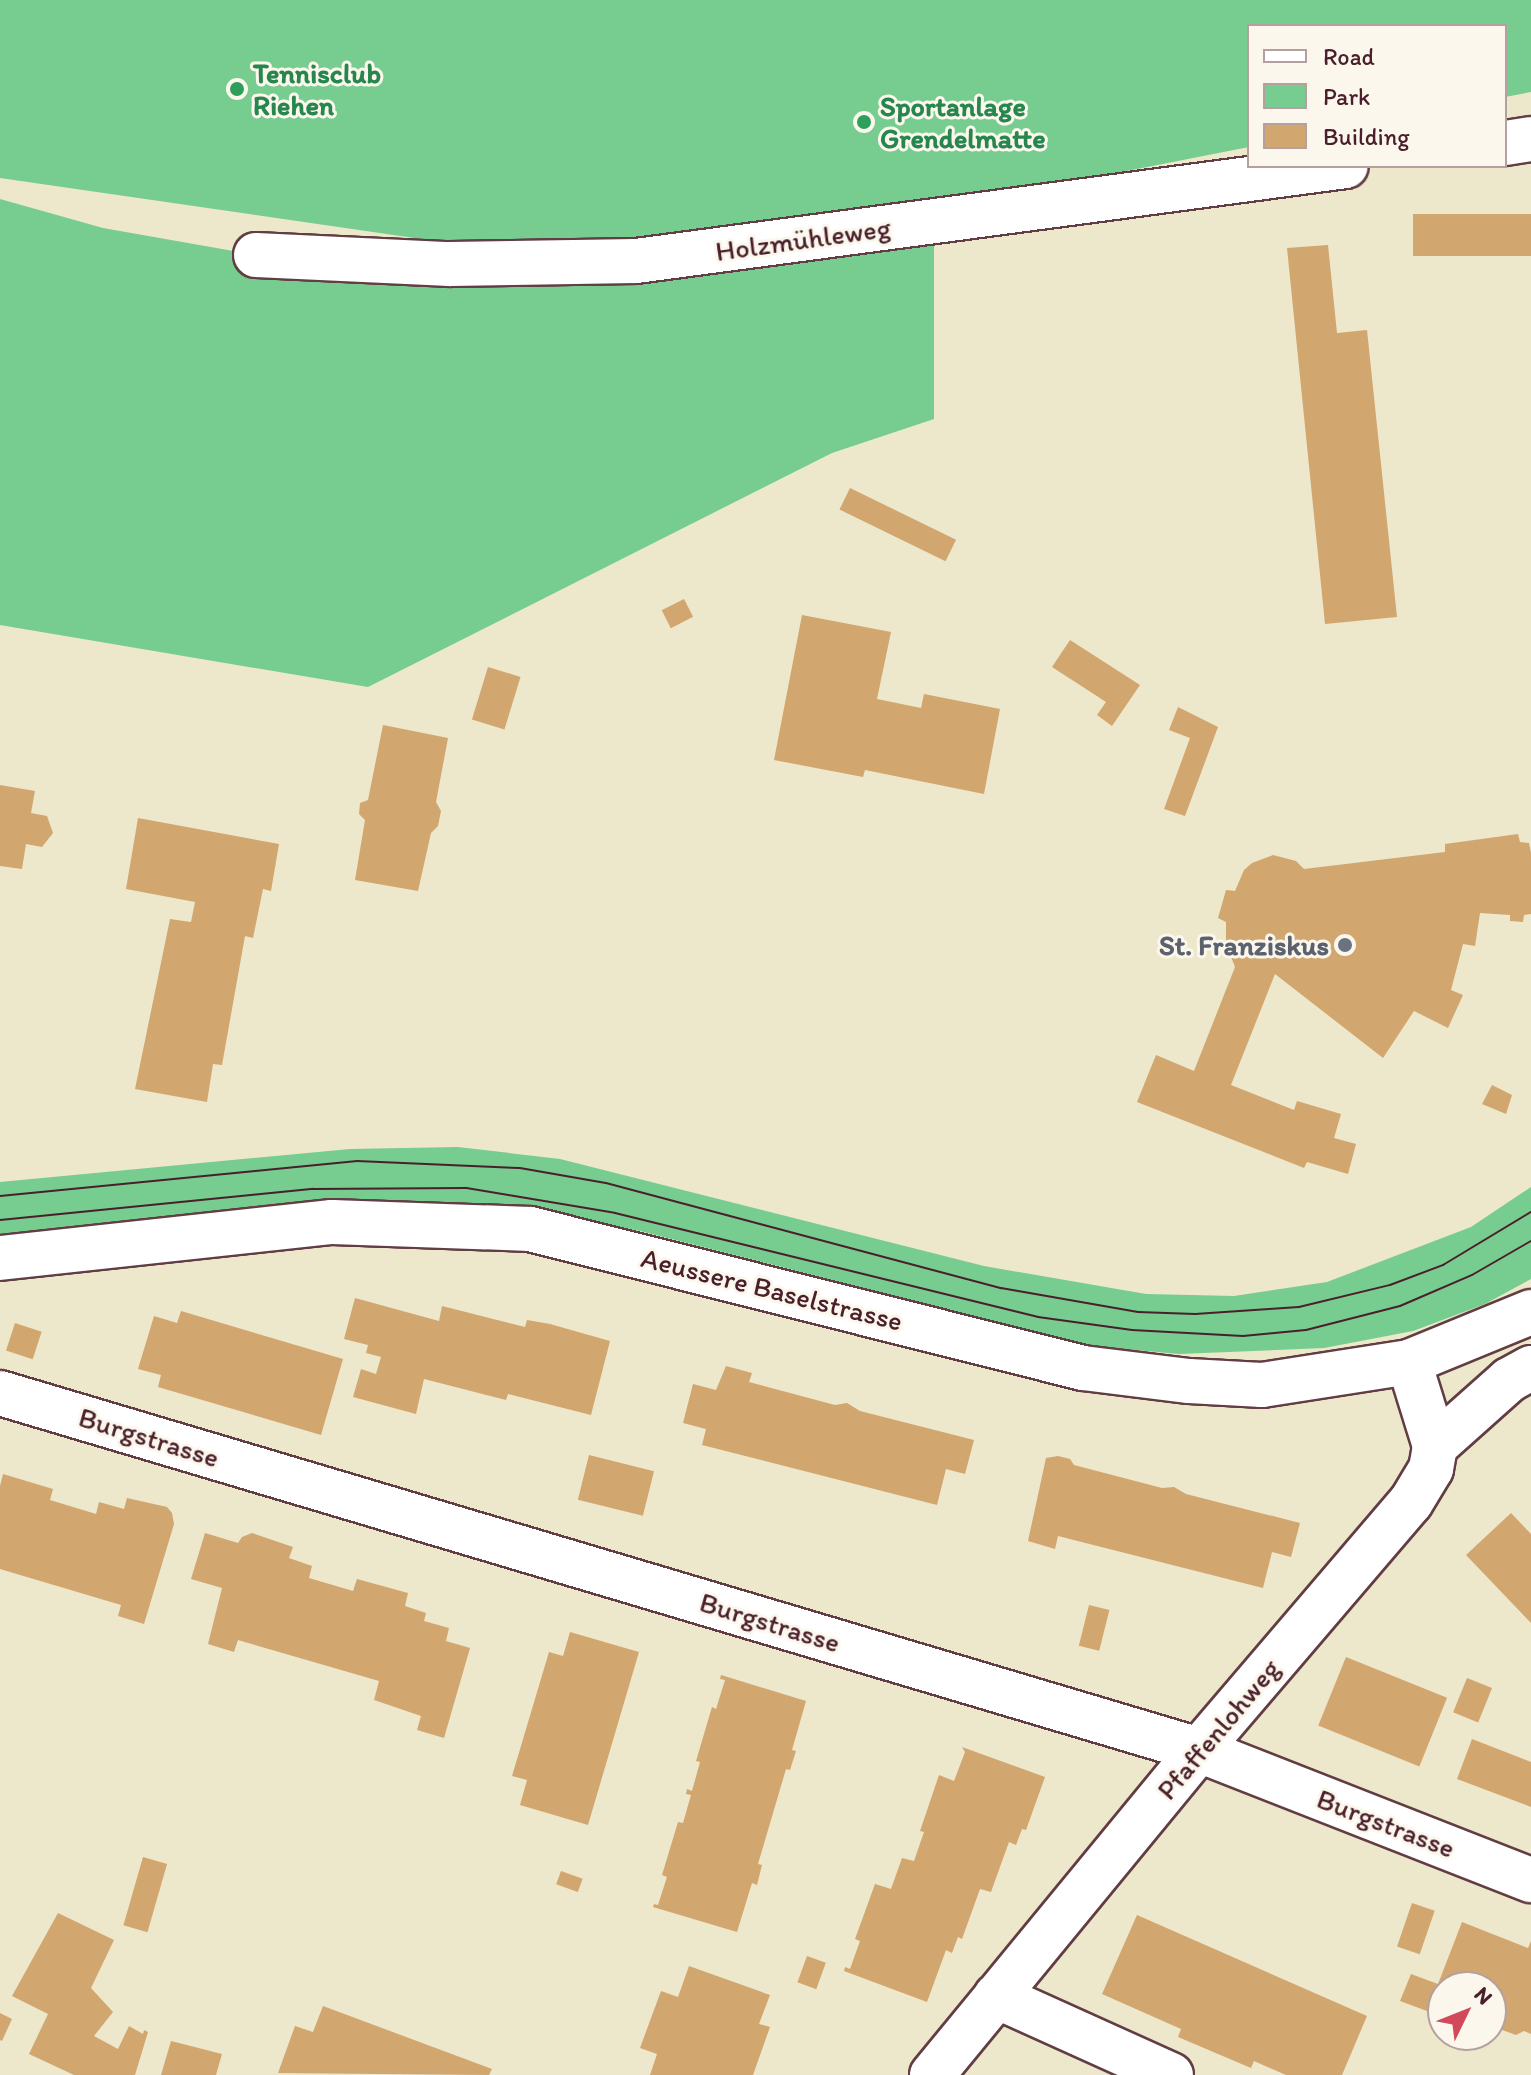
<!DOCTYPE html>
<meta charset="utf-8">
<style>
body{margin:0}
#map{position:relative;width:1531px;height:2075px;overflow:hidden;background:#ede7cb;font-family:Itim,sans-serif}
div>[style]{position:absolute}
.green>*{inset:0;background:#77cc8f}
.building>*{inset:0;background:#d2a66f;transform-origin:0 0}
.roads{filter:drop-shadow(2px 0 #623d43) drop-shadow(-2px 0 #623d43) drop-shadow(0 2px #623d43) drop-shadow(0 -2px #623d43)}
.minor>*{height:44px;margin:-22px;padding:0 22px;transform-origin:22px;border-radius:22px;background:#fff}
.major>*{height:44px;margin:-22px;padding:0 22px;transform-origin:22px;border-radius:22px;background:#fff}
.tram>*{height:2px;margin:-1px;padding:0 1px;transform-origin:1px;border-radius:1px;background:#4a1f2b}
.dots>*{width:22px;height:22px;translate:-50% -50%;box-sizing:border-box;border:4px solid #fbf7ec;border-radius:50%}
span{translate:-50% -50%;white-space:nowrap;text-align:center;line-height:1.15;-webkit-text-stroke:6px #fbf7ec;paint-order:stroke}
.leisure-label{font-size:28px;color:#27864d;font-weight:700}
.left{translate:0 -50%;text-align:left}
.street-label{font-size:28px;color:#4a1f2b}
.worship-label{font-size:28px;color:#5b616d;font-weight:700}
.right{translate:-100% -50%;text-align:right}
.legend{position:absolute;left:1247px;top:24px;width:260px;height:144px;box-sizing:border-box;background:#fbf7ec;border:2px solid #b4a19f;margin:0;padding:10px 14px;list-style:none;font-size:24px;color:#4a1f2b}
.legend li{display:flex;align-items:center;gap:16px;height:40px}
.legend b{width:40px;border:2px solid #b4a19f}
.north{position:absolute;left:1427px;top:1971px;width:80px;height:80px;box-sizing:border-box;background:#fbf7ec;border:2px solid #b4a19f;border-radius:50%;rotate:47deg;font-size:22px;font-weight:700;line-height:32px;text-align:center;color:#4a1f2b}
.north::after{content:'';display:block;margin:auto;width:28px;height:36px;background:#d1495b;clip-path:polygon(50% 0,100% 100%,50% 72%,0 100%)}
</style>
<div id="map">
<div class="green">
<div style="clip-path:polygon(0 0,1531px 0,1531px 92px,1505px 97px,1505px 26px,1249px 26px,1249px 147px,934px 209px,934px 419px,832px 453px,368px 687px,0 625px,0 199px,103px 228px,256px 255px,501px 261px,919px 211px,497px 250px,0 178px)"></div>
<div style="clip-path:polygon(458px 1147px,560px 1159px,984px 1266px,1146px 1294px,1234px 1296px,1327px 1282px,1471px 1227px,1531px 1187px,1531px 1279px,1485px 1304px,1413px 1331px,1324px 1348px,1179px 1354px,1092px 1346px,640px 1231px,558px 1215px,465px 1205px,290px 1203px,0 1237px,0 1182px,350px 1149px)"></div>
</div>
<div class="building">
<div style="left:1531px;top:214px;width:42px;height:118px;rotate:90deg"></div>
<div style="clip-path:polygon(1328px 245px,1337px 333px,1367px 330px,1397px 617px,1325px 624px,1287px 248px)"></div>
<div style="left:850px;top:488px;width:118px;height:24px;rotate:26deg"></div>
<div style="left:684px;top:599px;width:20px;height:25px;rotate:63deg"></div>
<div style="clip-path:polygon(802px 615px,891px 632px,877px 699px,921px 708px,924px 694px,1000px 709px,984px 794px,865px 770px,863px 777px,774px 760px)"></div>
<div style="clip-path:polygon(1070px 640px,1140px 685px,1112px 726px,1097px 715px,1106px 702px,1052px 667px)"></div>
<div style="left:488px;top:667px;width:34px;height:55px;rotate:17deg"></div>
<div style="clip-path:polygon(1178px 707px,1218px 727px,1185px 816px,1164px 809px,1190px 738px,1169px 730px)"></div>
<div style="clip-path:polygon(383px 725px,448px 738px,436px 802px,441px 811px,438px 826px,431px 833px,418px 891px,355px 880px,365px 820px,359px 814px,360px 803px,368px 800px)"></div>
<div style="clip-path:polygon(0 785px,35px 791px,31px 813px,47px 816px,53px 833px,42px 847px,26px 844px,22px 869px,0 866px)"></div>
<div style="clip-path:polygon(138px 818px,279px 844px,271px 891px,263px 889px,253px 938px,245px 936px,222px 1065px,213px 1064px,207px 1102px,135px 1089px,170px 919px,191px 922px,195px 902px,126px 889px)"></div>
<div style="clip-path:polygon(1518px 834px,1520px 842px,1529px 843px,1531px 853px,1531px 914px,1524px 915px,1523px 922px,1510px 921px,1510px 915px,1480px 913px,1475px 946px,1463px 944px,1451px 990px,1463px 995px,1448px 1028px,1414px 1011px,1383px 1058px,1275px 974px,1231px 1085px,1294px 1110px,1297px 1101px,1341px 1114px,1334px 1138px,1356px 1144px,1348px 1174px,1307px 1162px,1304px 1168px,1137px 1102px,1156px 1055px,1194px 1071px,1235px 967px,1226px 944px,1226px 922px,1218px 918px,1226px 890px,1235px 891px,1244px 870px,1252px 863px,1273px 855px,1296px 861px,1304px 869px,1445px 852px,1445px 844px)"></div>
<div style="clip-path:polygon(1492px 1085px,1512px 1095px,1506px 1114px,1482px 1104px)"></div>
<div style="clip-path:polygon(355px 1298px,439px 1321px,442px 1306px,525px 1327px,527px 1320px,550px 1324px,610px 1341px,591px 1415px,508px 1394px,506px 1400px,424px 1379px,416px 1414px,353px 1397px,361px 1369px,376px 1374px,381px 1357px,366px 1353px,368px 1345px,344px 1339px)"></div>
<div style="clip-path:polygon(181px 1311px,343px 1359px,321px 1435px,158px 1387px,161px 1375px,138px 1369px,154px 1316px,177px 1323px)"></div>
<div style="left:15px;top:1323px;width:28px;height:29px;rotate:18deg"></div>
<div style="clip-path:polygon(726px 1366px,752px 1373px,749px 1382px,835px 1405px,847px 1403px,860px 1411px,974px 1440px,965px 1474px,946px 1469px,937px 1505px,702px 1445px,706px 1429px,683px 1423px,693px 1384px,716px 1390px)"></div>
<div style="left:589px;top:1455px;width:67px;height:46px;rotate:14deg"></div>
<div style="clip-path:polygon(1058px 1456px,1070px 1459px,1074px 1465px,1162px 1488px,1174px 1487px,1186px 1494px,1300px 1523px,1291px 1557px,1272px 1552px,1263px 1588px,1058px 1536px,1055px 1549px,1028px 1541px,1046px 1458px)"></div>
<div style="clip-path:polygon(3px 1474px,53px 1489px,50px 1500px,96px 1514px,99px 1502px,124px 1509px,127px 1498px,167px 1507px,172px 1513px,174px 1524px,144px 1624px,118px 1616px,121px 1605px,0 1569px,0 1486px)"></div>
<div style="clip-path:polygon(1511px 1513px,1531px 1534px,1531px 1623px,1466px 1555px)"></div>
<div style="clip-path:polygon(205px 1533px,238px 1543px,242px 1537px,252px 1533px,293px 1547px,289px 1558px,312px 1566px,309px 1578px,353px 1591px,357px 1579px,408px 1593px,405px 1606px,426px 1613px,424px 1621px,449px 1628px,446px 1641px,470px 1648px,444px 1738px,417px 1730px,421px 1716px,374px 1700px,379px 1681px,238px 1640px,234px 1652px,208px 1644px,222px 1588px,191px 1579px)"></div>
<div style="left:1089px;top:1605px;width:21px;height:42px;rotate:14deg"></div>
<div style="clip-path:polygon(570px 1632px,639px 1652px,588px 1825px,520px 1805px,527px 1780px,512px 1776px,549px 1652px,563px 1656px)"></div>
<div style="left:1346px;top:1657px;width:109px;height:74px;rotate:22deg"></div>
<div style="clip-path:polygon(721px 1675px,806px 1701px,792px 1750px,796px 1751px,790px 1770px,786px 1769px,758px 1864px,762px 1865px,757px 1885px,752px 1883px,737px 1932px,653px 1907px,654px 1904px,658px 1905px,667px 1877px,662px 1875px,678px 1822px,683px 1823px,691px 1795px,686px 1794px,687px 1789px,692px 1791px,700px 1762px,696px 1761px,712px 1707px,716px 1709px,725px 1680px,720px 1679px)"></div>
<div style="left:1467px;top:1678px;width:27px;height:37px;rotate:22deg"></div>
<div style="clip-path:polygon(1472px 1739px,1531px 1762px,1531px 1807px,1457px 1779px)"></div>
<div style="clip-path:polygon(962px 1747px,1045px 1777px,1026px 1830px,1022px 1829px,1016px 1845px,1009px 1842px,991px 1892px,980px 1889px,962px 1939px,958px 1937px,952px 1953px,946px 1950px,927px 2002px,844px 1971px,845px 1967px,850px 1969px,860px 1941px,855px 1939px,875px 1884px,891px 1889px,902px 1858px,914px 1861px,924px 1832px,920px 1831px,939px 1775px,954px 1781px,965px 1752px)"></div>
<div style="left:143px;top:1857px;width:25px;height:71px;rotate:16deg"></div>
<div style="left:561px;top:1871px;width:23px;height:14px;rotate:20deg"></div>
<div style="left:1412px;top:1903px;width:24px;height:46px;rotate:19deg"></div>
<div style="clip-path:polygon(58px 1913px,114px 1940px,91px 1988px,113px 2012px,94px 2036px,118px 2049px,129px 2026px,143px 2034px,144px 2030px,148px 2032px,135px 2075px,74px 2075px,29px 2054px,48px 2014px,12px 1996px)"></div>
<div style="clip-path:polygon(1137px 1915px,1367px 2016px,1342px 2075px,1286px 2075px,1254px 2061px,1251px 2068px,1178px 2037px,1181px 2029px,1102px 1994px)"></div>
<div style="clip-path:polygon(1462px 1922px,1528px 1948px,1531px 1941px,1531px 2034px,1524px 2031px,1516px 2035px,1491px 2026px,1491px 1987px,1443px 1987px,1443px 2000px,1433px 1996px,1427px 2011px,1400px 2001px,1411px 1974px,1438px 1984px)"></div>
<div style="left:807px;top:1956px;width:20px;height:28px;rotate:20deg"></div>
<div style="clip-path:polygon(689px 1966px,770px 1995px,759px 2024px,770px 2027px,753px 2075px,650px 2075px,657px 2054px,640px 2048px,661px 1991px,678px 1997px)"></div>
<div style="clip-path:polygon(323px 2006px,492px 2069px,489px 2075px,278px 2073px,295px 2026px,313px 2032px)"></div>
<div style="clip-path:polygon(0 2013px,12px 2019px,2px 2041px,0 2040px)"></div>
<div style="clip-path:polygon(171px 2041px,222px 2054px,216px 2075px,161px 2075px)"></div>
</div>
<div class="roads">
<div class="minor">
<div style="left:1505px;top:143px;width:26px;rotate:-9deg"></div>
<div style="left:256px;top:255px;width:194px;rotate:2.7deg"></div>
<div style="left:450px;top:264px;width:186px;rotate:-0.9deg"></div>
<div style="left:636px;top:261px;width:716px;rotate:-7.62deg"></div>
<div style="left:0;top:1393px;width:1251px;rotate:16.58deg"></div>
<div style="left:1199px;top:1750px;width:357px;rotate:21.4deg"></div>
<div style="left:1435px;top:1446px;width:99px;rotate:-41.7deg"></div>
<div style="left:1509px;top:1380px;width:25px;rotate:-29deg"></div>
<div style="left:996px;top:1996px;width:192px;rotate:24.3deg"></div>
<div style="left:932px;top:2075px;width:421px;rotate:-50.6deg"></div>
<div style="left:1199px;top:1750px;width:326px;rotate:-49.5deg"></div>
<div style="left:1411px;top:1502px;width:39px;rotate:-59deg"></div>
<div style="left:1431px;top:1469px;width:23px;rotate:-80deg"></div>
<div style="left:1435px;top:1446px;width:88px;rotate:-107.2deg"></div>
</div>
<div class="major">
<div style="left:0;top:1258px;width:334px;rotate:-6.2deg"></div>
<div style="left:332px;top:1222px;width:198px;rotate:2deg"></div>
<div style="left:530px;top:1229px;width:570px;rotate:14.11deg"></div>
<div style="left:1083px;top:1368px;width:107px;rotate:7deg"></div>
<div style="left:1189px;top:1381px;width:73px;rotate:3.1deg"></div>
<div style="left:1262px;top:1385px;width:149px;rotate:-8.9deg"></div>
<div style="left:1409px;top:1362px;width:132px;rotate:-22.3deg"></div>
</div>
</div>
<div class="tram">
<div style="left:0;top:1196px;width:359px;rotate:-5.6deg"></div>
<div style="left:357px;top:1161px;width:163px;rotate:2.5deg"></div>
<div style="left:520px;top:1168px;width:87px;rotate:9.9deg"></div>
<div style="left:606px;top:1183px;width:409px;rotate:14.9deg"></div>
<div style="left:1001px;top:1288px;width:139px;rotate:9.9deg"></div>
<div style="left:1138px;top:1312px;width:57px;rotate:2deg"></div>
<div style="left:1195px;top:1314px;width:104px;rotate:-3.9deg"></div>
<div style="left:1299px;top:1307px;width:94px;rotate:-13.6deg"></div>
<div style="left:1390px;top:1285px;width:57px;rotate:-20.7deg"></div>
<div style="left:1443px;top:1265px;width:103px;rotate:-31.1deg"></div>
<div style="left:0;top:1220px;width:315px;rotate:-5.7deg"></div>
<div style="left:313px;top:1189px;width:153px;rotate:-0.4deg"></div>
<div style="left:466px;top:1188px;width:151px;rotate:9.5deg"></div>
<div style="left:615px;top:1213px;width:436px;rotate:13.8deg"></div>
<div style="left:1038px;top:1317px;width:95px;rotate:7.9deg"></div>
<div style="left:1132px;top:1330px;width:111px;rotate:3.1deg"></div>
<div style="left:1243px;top:1336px;width:63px;rotate:-5.4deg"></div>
<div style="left:1306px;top:1330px;width:97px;rotate:-14.3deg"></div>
<div style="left:1400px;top:1306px;width:78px;rotate:-23.3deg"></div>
<div style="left:1472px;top:1275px;width:68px;rotate:-30deg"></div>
</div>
<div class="dots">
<div style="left:237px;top:89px;background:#2e9e5b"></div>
<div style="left:864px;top:122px;background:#2e9e5b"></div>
<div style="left:1345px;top:945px;background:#6b7280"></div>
</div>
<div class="leisure-label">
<span class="left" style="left:253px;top:89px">Tennisclub<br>Riehen</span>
<span class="left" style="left:880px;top:122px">Sportanlage<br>Grendelmatte</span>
</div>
<div class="street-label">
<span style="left:803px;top:239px;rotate:-8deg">Holzmühleweg</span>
<span style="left:772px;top:1289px;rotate:14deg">Aeussere Baselstrasse</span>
<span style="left:149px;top:1437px;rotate:17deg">Burgstrasse</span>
<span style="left:770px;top:1622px;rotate:17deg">Burgstrasse</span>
<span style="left:1218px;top:1729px;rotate:-50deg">Pfaffenlohweg</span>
<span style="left:1386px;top:1823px;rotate:21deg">Burgstrasse</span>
</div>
<div class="worship-label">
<span class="right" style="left:1329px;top:945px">St. Franziskus</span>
</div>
<ul class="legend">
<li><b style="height:10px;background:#fff"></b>Road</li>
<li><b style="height:22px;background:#77cc8f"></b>Park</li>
<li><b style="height:22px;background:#d2a66f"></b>Building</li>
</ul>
<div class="north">N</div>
</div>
